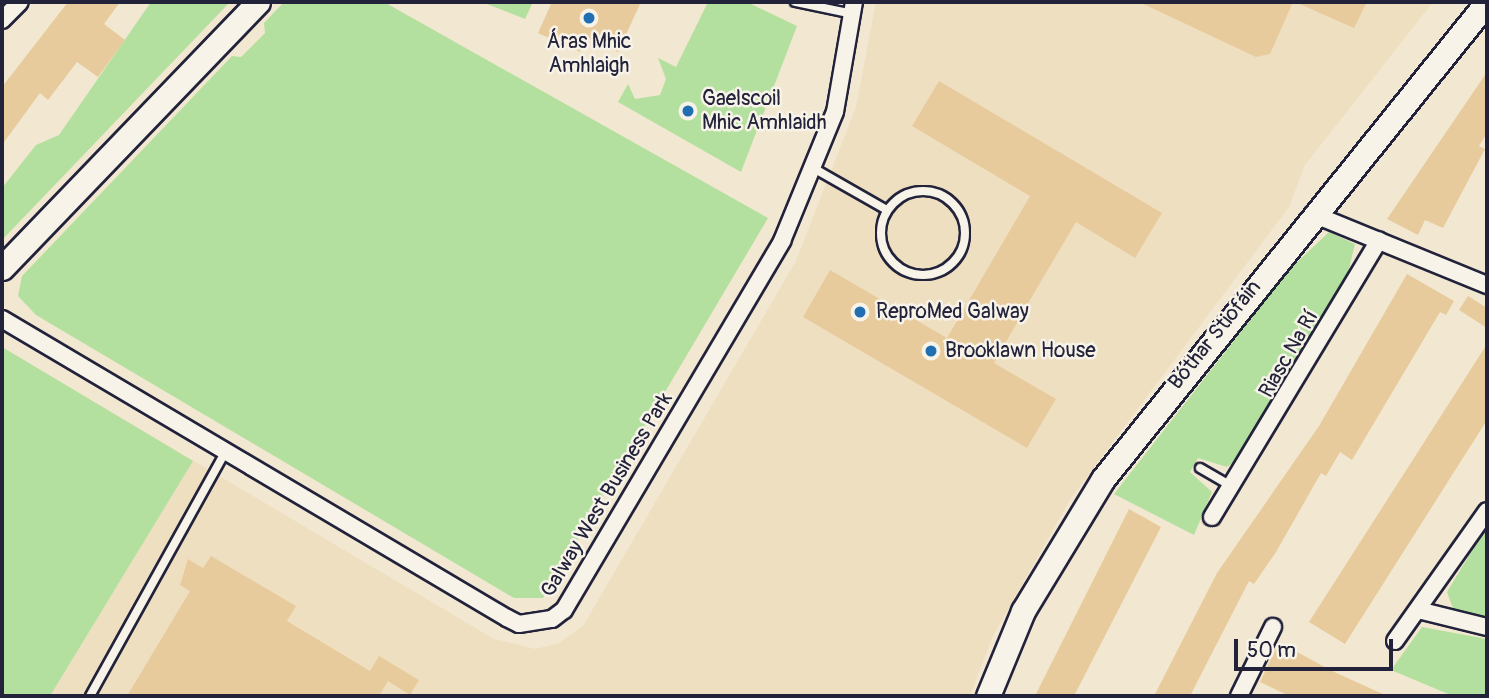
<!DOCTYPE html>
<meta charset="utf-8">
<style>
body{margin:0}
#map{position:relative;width:1489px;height:698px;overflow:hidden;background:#f2e7d1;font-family:Pangolin,sans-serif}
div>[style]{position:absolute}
.built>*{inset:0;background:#efdfc1}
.green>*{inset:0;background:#b3e09e}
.building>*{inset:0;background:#e8cb9c}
.roads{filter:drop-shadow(2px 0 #22223b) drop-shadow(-2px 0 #22223b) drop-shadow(0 2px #22223b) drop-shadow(0 -2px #22223b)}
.lane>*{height:8px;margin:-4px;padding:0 4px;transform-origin:4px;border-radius:4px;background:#f7f3e8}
.lane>.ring{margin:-4px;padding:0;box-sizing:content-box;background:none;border:8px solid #f7f3e8;border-radius:50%}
.street>*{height:16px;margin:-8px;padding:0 8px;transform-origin:8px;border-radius:8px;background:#f7f3e8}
.secondary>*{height:23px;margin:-11.5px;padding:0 11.5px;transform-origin:11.5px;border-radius:11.5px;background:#f7f3e8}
.dots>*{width:19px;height:19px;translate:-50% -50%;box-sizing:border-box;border:4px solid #f7f3e8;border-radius:50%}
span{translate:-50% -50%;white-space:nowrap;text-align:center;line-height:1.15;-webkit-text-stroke:5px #f7f3e8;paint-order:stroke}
.poi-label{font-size:21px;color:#22223b}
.left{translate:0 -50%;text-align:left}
.street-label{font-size:21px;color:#22223b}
.frame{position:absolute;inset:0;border:4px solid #22223b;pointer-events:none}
.scale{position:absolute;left:1234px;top:639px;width:159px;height:32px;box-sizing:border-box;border:4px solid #22223b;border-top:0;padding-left:9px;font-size:21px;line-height:24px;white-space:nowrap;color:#22223b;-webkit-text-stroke:5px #f7f3e8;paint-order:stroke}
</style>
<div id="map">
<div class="built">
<div style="clip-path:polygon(876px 2px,1433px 2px,1305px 165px,1289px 207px,1071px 498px,993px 636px,970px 696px,2px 696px,2px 347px,494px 639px,536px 649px,559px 643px,583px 626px,796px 261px,856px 107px)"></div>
</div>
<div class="green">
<div style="clip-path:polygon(151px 2px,230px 2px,2px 240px,2px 188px,36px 145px,59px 135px)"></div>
<div style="clip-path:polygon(284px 2px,384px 2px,768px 218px,543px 598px,514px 598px,36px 315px,18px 296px,22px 276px,232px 56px,241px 57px,265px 33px,264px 23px)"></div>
<div style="clip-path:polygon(482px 2px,533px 2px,525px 19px)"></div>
<div style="clip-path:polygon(708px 2px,747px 2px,797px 26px,741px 172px,618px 102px,628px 84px,635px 99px,660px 95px,666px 79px,658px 58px,676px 67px)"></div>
<div style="clip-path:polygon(1329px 232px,1355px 244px,1347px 277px,1240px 457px,1227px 467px,1198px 458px,1190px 472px,1212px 492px,1194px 535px,1114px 494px,1290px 269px)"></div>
<div style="clip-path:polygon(2px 347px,193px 461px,50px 696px,2px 696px)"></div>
<div style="clip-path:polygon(1487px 526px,1487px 622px,1454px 611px,1447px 592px)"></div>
<div style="clip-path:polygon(1422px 627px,1487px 639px,1487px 696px,1453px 696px,1391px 670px)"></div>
</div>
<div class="building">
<div style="clip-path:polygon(68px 2px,120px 2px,104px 24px,125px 40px,98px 77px,77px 62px,48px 100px,40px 93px,2px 145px,2px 87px)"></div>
<div style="clip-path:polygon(552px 2px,641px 2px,618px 52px,587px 38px,580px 52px,538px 33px)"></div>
<div style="clip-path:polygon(1139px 2px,1293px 2px,1270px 54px,1256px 57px)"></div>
<div style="clip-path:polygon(1295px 2px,1367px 2px,1354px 28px)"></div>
<div style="clip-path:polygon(1487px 72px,1487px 133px,1479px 146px,1485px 149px,1443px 228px,1425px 220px,1418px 235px,1387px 219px)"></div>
<div style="clip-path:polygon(939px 81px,1162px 213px,1135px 258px,1076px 222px,1030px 300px,994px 363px,1056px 399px,1027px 448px,803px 317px,830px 270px,947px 338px,1030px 196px,912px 126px)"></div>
<div style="clip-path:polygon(1407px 274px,1454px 301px,1446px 315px,1440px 312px,1352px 460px,1340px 452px,1326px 476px,1321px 473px,1276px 552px,1254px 584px,1249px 581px,1190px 696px,1154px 696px,1217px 573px,1319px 426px)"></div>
<div style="clip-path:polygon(1468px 296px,1487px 308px,1487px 328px,1459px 310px)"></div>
<div style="clip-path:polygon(1487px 344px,1487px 420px,1345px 644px,1309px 622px)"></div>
<div style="clip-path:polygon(1129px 509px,1161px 527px,1074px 696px,1035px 696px)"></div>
<div style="clip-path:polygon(211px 556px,296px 606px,287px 621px,370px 671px,379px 656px,419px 680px,410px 695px,388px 681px,379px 696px,127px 696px,190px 591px,180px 585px,188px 559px,203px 568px)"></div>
<div style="clip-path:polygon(1279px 642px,1330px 670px,1387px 696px,1289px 696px,1260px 682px)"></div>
</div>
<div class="roads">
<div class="lane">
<div style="left:795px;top:2px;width:59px;rotate:11.7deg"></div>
<div style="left:815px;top:169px;width:83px;rotate:29.7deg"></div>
<div class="ring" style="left:881px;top:191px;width:76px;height:76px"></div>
<div style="left:1200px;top:468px;width:36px;rotate:30deg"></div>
<div style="left:90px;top:696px;width:280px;rotate:-61deg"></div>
</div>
<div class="street">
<div style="left:2px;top:20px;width:25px;rotate:-45deg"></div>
<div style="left:1313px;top:214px;width:188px;rotate:22.2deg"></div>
<div style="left:2px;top:319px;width:587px;rotate:30.63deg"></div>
<div style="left:507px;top:618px;width:13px;rotate:27deg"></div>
<div style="left:519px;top:624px;width:33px;rotate:-9deg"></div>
<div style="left:552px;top:619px;width:15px;rotate:-37deg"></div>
<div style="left:564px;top:610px;width:429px;rotate:-59.4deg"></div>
<div style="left:782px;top:241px;width:139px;rotate:-67.7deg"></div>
<div style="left:835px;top:112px;width:112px;rotate:-80.2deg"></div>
<div style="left:1212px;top:517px;width:323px;rotate:-58.9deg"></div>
<div style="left:1418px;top:610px;width:71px;rotate:13.8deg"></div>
<div style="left:1395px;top:641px;width:159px;rotate:-54.7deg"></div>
<div style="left:1239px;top:696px;width:77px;rotate:-63.8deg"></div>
</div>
<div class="secondary">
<div style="left:2px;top:268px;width:369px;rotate:-46.1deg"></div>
<div style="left:988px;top:696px;width:92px;rotate:-67.6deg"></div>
<div style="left:1023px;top:611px;width:154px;rotate:-58.8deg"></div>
<div style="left:1103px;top:479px;width:612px;rotate:-51.16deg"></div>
</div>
</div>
<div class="dots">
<div style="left:589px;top:18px;background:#1f6fb2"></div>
<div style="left:688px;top:111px;background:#1f6fb2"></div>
<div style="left:860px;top:312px;background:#1f6fb2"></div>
<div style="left:931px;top:351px;background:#1f6fb2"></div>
</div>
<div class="poi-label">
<span style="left:589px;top:54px">Áras Mhic<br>Amhlaigh</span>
<span class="left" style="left:702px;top:111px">Gaelscoil<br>Mhic Amhlaidh</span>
<span class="left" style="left:876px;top:312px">ReproMed Galway</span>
<span class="left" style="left:945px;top:351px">Brooklawn House</span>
</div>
<div class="street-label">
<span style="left:1215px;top:335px;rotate:-51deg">Bóthar Stiofáin</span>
<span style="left:1289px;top:354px;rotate:-60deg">Riasc Na Rí</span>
<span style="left:607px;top:495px;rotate:-59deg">Galway West Business Park</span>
</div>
<div class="frame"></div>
<div class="scale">50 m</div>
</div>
